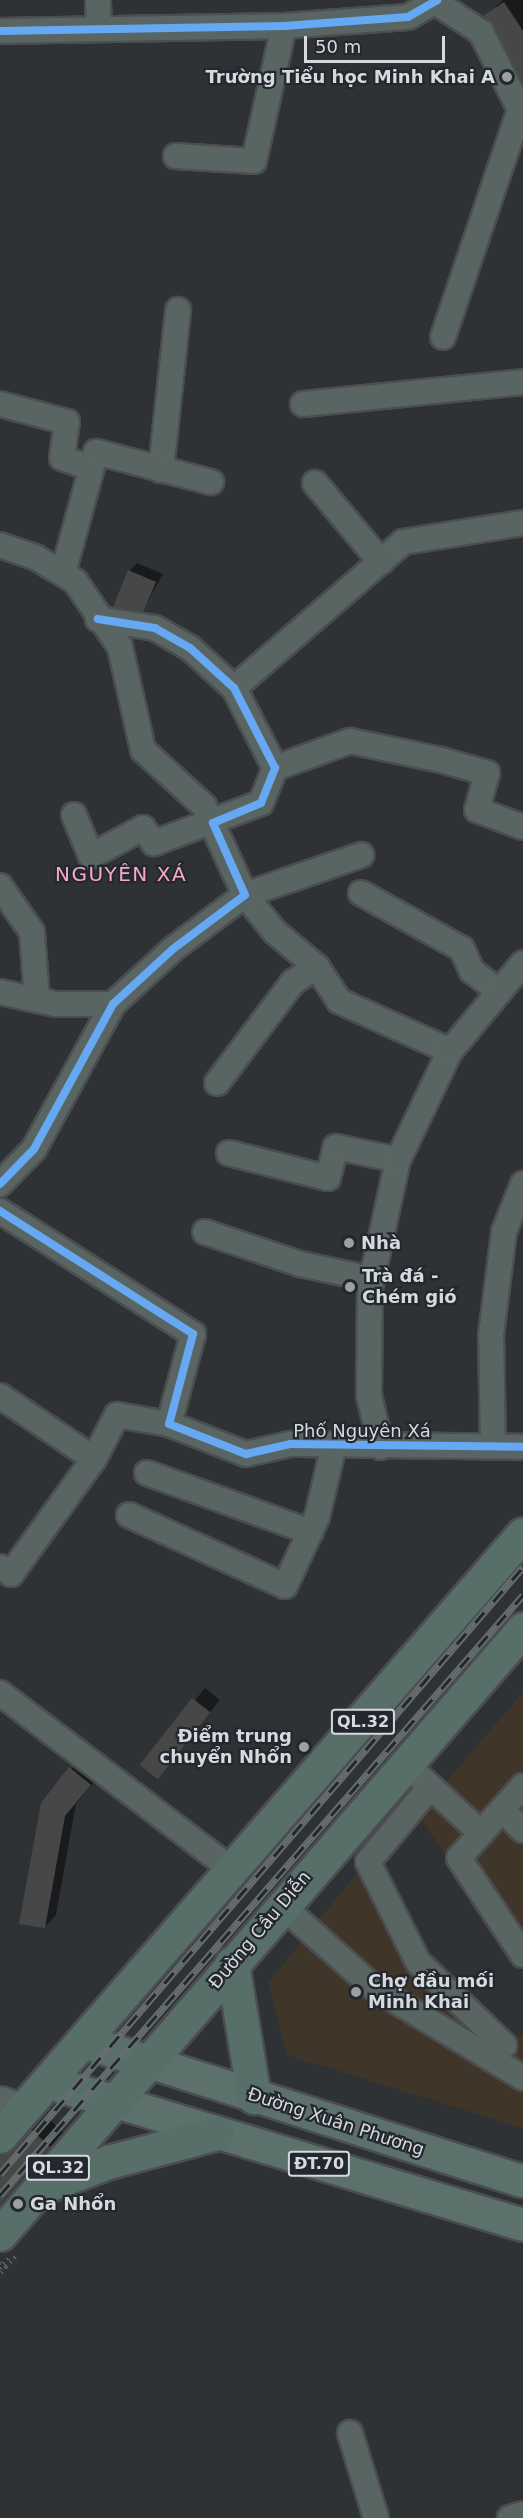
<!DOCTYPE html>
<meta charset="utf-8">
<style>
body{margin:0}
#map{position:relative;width:523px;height:2518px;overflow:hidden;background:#2f3235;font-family:"DejaVu Sans",sans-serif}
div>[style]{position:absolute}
.commercial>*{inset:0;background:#403529}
.shadow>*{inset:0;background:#0007;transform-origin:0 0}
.building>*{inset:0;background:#474748;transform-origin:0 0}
.path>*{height:4px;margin-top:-2px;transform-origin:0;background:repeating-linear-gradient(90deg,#586260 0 1.5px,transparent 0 6px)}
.roads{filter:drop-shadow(2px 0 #4b4d4f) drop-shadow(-2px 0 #4b4d4f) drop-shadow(0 2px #4b4d4f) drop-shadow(0 -2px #4b4d4f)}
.minor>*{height:24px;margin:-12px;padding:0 12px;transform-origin:12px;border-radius:12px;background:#596562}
.major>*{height:32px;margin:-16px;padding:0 16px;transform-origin:16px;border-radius:16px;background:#5d716c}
.highway>*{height:33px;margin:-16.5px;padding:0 16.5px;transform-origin:16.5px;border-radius:16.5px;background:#586e68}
.rail>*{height:7px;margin-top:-3.5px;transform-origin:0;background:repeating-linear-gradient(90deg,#23272e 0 14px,#666e6d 0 28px);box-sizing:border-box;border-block:2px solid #666e6d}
.path-bridge>*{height:4px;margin-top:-2px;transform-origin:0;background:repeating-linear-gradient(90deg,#586260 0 1.5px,transparent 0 6px)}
.cycleway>*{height:8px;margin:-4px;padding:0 4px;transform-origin:4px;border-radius:4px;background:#66a8f1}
.dots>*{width:16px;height:16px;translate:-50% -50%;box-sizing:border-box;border:3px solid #23272e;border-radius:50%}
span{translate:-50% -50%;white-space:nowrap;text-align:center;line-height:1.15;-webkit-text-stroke:4.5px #23272e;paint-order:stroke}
.shield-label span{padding:2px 4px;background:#23272e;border:2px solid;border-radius:4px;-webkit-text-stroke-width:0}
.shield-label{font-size:16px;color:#d6d9de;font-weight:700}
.poi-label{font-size:18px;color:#d6d9de;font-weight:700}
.right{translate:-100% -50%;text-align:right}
.left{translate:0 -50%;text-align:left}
.street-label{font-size:18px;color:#d6d9de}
.neighbourhood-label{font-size:20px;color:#f7a8c8;letter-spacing:1.5px}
.scale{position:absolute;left:304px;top:36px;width:141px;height:27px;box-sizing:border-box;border:3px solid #d6d9de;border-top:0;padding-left:8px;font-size:18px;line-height:21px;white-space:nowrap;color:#d6d9de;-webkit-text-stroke:4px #23272e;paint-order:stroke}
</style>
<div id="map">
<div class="commercial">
<div style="clip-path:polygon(523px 1692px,523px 1965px,418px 1815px)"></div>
<div style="clip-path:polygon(363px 1866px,401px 1942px,508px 2051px,523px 2033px,523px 2128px,287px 2055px,268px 1983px)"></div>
</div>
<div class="shadow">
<div style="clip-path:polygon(503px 0,523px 0,523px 78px,485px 17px)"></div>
<div style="clip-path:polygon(137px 563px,163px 574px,143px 610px,129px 571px)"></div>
<div style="left:205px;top:1688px;width:19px;height:99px;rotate:39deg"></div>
<div style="clip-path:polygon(82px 1757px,101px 1773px,76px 1804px,56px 1915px,45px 1927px,42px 1803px)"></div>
<div style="clip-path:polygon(47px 2117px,63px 2132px,0 2206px,0 2137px,22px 2140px)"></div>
</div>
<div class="building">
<div style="clip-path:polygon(504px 2px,523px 31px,523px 83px,494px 26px,483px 16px)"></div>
<div style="clip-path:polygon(128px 570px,156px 582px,143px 612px,113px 607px)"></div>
<div style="left:192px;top:1698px;width:23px;height:85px;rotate:38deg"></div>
<div style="clip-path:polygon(69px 1767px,91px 1785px,65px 1816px,45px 1928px,19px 1924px,41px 1803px)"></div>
<div style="clip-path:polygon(32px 2130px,50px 2147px,0 2205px,0 2154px)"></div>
</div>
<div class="path">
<div style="left:6px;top:2267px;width:16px;rotate:-47deg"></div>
<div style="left:0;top:2269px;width:14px;rotate:-51deg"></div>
</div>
<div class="roads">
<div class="minor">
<div style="left:98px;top:0;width:25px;rotate:88deg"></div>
<div style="left:432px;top:0;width:59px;rotate:33.1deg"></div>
<div style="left:481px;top:32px;width:93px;rotate:63.2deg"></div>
<div style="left:0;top:31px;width:284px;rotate:-1deg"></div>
<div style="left:284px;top:26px;width:124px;rotate:-4.2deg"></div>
<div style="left:408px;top:17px;width:34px;rotate:-30deg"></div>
<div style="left:176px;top:156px;width:78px;rotate:3.7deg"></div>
<div style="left:254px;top:161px;width:138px;rotate:-77.5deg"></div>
<div style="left:443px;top:337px;width:241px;rotate:-71.3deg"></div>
<div style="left:0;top:404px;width:69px;rotate:15deg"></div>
<div style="left:67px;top:422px;width:36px;rotate:98deg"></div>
<div style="left:62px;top:458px;width:31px;rotate:19deg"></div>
<div style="left:303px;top:404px;width:221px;rotate:-5.7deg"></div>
<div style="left:161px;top:470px;width:161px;rotate:-83.9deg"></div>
<div style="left:315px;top:483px;width:103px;rotate:50.1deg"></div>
<div style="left:0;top:545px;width:37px;rotate:19deg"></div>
<div style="left:35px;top:557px;width:47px;rotate:31deg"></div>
<div style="left:75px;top:581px;width:80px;rotate:55.7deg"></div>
<div style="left:120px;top:647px;width:106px;rotate:77.4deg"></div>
<div style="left:143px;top:750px;width:83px;rotate:42.6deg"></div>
<div style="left:204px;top:806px;width:98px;rotate:65.3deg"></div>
<div style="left:245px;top:895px;width:48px;rotate:51deg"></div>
<div style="left:275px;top:932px;width:55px;rotate:39.8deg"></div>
<div style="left:317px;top:967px;width:40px;rotate:57.1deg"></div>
<div style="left:339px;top:1001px;width:122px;rotate:24.2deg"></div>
<div style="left:63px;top:573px;width:125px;rotate:-74.7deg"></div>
<div style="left:96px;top:452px;width:119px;rotate:14.6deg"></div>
<div style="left:234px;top:688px;width:223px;rotate:-40.8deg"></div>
<div style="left:403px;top:542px;width:121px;rotate:-9deg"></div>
<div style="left:275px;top:768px;width:80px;rotate:-19.8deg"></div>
<div style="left:350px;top:741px;width:93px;rotate:11.8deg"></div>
<div style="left:441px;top:760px;width:48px;rotate:15.8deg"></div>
<div style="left:487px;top:773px;width:38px;rotate:105deg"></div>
<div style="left:477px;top:810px;width:49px;rotate:20.3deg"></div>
<div style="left:74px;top:815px;width:44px;rotate:67.5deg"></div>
<div style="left:91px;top:856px;width:59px;rotate:-28.3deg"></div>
<div style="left:143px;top:828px;width:19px;rotate:54deg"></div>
<div style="left:154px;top:843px;width:114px;rotate:-20.5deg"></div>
<div style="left:261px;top:803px;width:38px;rotate:-68deg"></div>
<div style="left:275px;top:768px;width:90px;rotate:-117.1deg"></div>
<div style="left:234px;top:688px;width:59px;rotate:-137.7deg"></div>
<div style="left:190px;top:648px;width:40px;rotate:-150.3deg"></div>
<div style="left:155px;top:628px;width:58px;rotate:-171deg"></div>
<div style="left:0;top:886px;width:56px;rotate:55.2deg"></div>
<div style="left:32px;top:932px;width:68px;rotate:85.8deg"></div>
<div style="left:361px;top:893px;width:115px;rotate:29deg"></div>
<div style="left:462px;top:949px;width:24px;rotate:66deg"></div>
<div style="left:472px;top:971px;width:34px;rotate:37deg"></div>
<div style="left:0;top:992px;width:57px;rotate:12.1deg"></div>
<div style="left:56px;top:1004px;width:57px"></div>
<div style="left:217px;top:1083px;width:126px;rotate:-53deg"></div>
<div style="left:293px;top:982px;width:28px;rotate:-32deg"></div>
<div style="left:229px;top:1153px;width:102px;rotate:14.2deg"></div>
<div style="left:328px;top:1178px;width:32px;rotate:-76deg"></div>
<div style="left:336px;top:1147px;width:63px;rotate:11.8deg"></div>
<div style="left:0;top:1184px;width:49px;rotate:-45.8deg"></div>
<div style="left:34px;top:1149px;width:165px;rotate:-61.4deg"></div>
<div style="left:113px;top:1004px;width:81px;rotate:-42.5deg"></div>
<div style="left:173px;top:949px;width:90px;rotate:-36.9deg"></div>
<div style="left:245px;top:895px;width:123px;rotate:-19deg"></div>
<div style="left:0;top:1211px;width:229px;rotate:32.5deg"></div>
<div style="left:193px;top:1334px;width:93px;rotate:104.9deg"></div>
<div style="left:169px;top:1424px;width:83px;rotate:21.3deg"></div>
<div style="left:246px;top:1454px;width:45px;rotate:-12.8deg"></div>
<div style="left:290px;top:1444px;width:233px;rotate:0.7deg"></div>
<div style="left:205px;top:1232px;width:100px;rotate:18.6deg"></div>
<div style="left:300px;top:1264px;width:74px;rotate:11.8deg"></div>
<div style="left:0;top:1396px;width:113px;rotate:33.8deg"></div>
<div style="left:493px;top:1445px;width:110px;rotate:-91deg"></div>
<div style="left:491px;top:1335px;width:104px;rotate:-82.8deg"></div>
<div style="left:504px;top:1232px;width:52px;rotate:-68.4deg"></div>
<div style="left:381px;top:1447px;width:53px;rotate:-103deg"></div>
<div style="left:369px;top:1395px;width:107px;rotate:-89.5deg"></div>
<div style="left:370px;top:1288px;width:131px;rotate:-77.7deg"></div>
<div style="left:398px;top:1160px;width:121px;rotate:-64.5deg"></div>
<div style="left:450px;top:1051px;width:114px;rotate:-50.3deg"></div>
<div style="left:147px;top:1473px;width:174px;rotate:19.8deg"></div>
<div style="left:129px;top:1515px;width:171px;rotate:24.5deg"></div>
<div style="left:285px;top:1586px;width:76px;rotate:-65.1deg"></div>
<div style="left:317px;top:1517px;width:74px;rotate:-76.7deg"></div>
<div style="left:0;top:1567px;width:13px;rotate:32deg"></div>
<div style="left:11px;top:1574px;width:142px;rotate:-54.2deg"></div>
<div style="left:94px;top:1459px;width:50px;rotate:-62.4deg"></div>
<div style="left:117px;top:1415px;width:53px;rotate:9.8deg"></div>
<div style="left:0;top:1693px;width:292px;rotate:37.3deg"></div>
<div style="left:420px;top:1777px;width:83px;rotate:42.6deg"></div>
<div style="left:481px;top:1833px;width:33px;rotate:131deg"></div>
<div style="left:459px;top:1858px;width:116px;rotate:56.6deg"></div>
<div style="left:430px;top:1787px;width:97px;rotate:129.6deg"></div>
<div style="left:368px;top:1862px;width:112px;rotate:63.4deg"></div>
<div style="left:418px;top:1962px;width:120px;rotate:44deg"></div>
<div style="left:502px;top:1810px;width:29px;rotate:44deg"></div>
<div style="left:481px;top:1833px;width:63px;rotate:-48.2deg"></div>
<div style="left:280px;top:1904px;width:125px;rotate:41.7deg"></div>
<div style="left:373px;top:1987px;width:175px;rotate:31.2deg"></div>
<div style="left:0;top:2099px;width:26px;rotate:18deg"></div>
<div style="left:350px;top:2433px;width:89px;rotate:73deg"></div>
<div style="left:510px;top:2518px;width:14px;rotate:-17deg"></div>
</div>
<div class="major">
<div style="left:149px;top:2062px;width:392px;rotate:17.7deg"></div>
<div style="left:116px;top:2102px;width:425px;rotate:16.8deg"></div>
</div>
<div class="highway">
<div style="left:232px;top:1963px;width:136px;rotate:80.7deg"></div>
<div style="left:83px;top:2041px;width:69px;rotate:17.7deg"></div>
<div style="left:48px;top:2082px;width:71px;rotate:16.4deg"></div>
<div style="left:0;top:2136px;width:797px;rotate:-49.02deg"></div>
<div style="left:45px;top:2186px;width:67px;rotate:-20.9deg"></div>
<div style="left:108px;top:2162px;width:113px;rotate:-14.9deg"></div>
<div style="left:0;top:2234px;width:800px;rotate:-49.16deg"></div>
</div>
</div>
<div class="rail">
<div style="left:0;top:2174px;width:801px;rotate:-49.25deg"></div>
<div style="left:0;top:2195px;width:796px;rotate:-48.92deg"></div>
</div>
<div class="path-bridge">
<div style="left:0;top:2263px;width:7px;rotate:34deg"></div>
<div style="left:6px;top:2267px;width:10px;rotate:127deg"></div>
</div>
<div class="cycleway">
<div style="left:0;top:31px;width:284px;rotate:-1deg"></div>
<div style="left:284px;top:26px;width:124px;rotate:-4.2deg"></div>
<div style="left:408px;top:17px;width:34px;rotate:-30deg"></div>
<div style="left:0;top:1184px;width:49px;rotate:-45.8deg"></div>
<div style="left:34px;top:1149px;width:165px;rotate:-61.4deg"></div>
<div style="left:113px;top:1004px;width:81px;rotate:-42.5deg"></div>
<div style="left:173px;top:949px;width:90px;rotate:-36.9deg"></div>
<div style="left:245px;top:895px;width:79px;rotate:-114deg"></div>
<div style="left:213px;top:823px;width:52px;rotate:-22.6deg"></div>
<div style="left:261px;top:803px;width:38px;rotate:-68deg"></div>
<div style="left:275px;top:768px;width:90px;rotate:-117.1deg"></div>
<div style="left:234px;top:688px;width:59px;rotate:-137.7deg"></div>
<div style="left:190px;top:648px;width:40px;rotate:-150.3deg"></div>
<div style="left:155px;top:628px;width:58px;rotate:-171deg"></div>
<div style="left:0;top:1211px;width:229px;rotate:32.5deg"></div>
<div style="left:193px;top:1334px;width:93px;rotate:104.9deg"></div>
<div style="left:169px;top:1424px;width:83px;rotate:21.3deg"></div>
<div style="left:246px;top:1454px;width:45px;rotate:-12.8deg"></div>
<div style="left:290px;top:1444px;width:233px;rotate:0.7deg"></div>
</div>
<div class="dots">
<div style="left:507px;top:77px;background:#9c9fa3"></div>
<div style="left:349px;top:1243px;background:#9c9fa3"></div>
<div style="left:350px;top:1287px;background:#9c9fa3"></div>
<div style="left:304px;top:1747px;background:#9c9fa3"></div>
<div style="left:356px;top:1992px;background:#9c9fa3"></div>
<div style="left:18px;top:2204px;background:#9c9fa3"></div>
</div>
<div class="shield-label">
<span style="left:363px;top:1722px">QL.32</span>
<span style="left:319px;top:2164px">ĐT.70</span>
<span style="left:58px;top:2168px">QL.32</span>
</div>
<div class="poi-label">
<span class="right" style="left:495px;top:77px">Trường Tiểu học Minh Khai A</span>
<span class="left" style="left:361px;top:1243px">Nhà</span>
<span class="left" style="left:362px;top:1287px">Trà đá -<br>Chém gió</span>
<span class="right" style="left:292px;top:1747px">Điểm trung<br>chuyển Nhổn</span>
<span class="left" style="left:368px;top:1992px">Chợ đầu mối<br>Minh Khai</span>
<span class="left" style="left:30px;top:2204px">Ga Nhổn</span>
</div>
<div class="street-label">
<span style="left:362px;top:1431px">Phố Nguyên Xá</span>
<span style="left:260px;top:1930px;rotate:-50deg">Đường Cầu Diễn</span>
<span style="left:336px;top:2122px;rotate:18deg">Đường Xuân Phương</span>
</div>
<div class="neighbourhood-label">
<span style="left:121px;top:874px">NGUYÊN XÁ</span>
</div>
<div class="scale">50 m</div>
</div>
